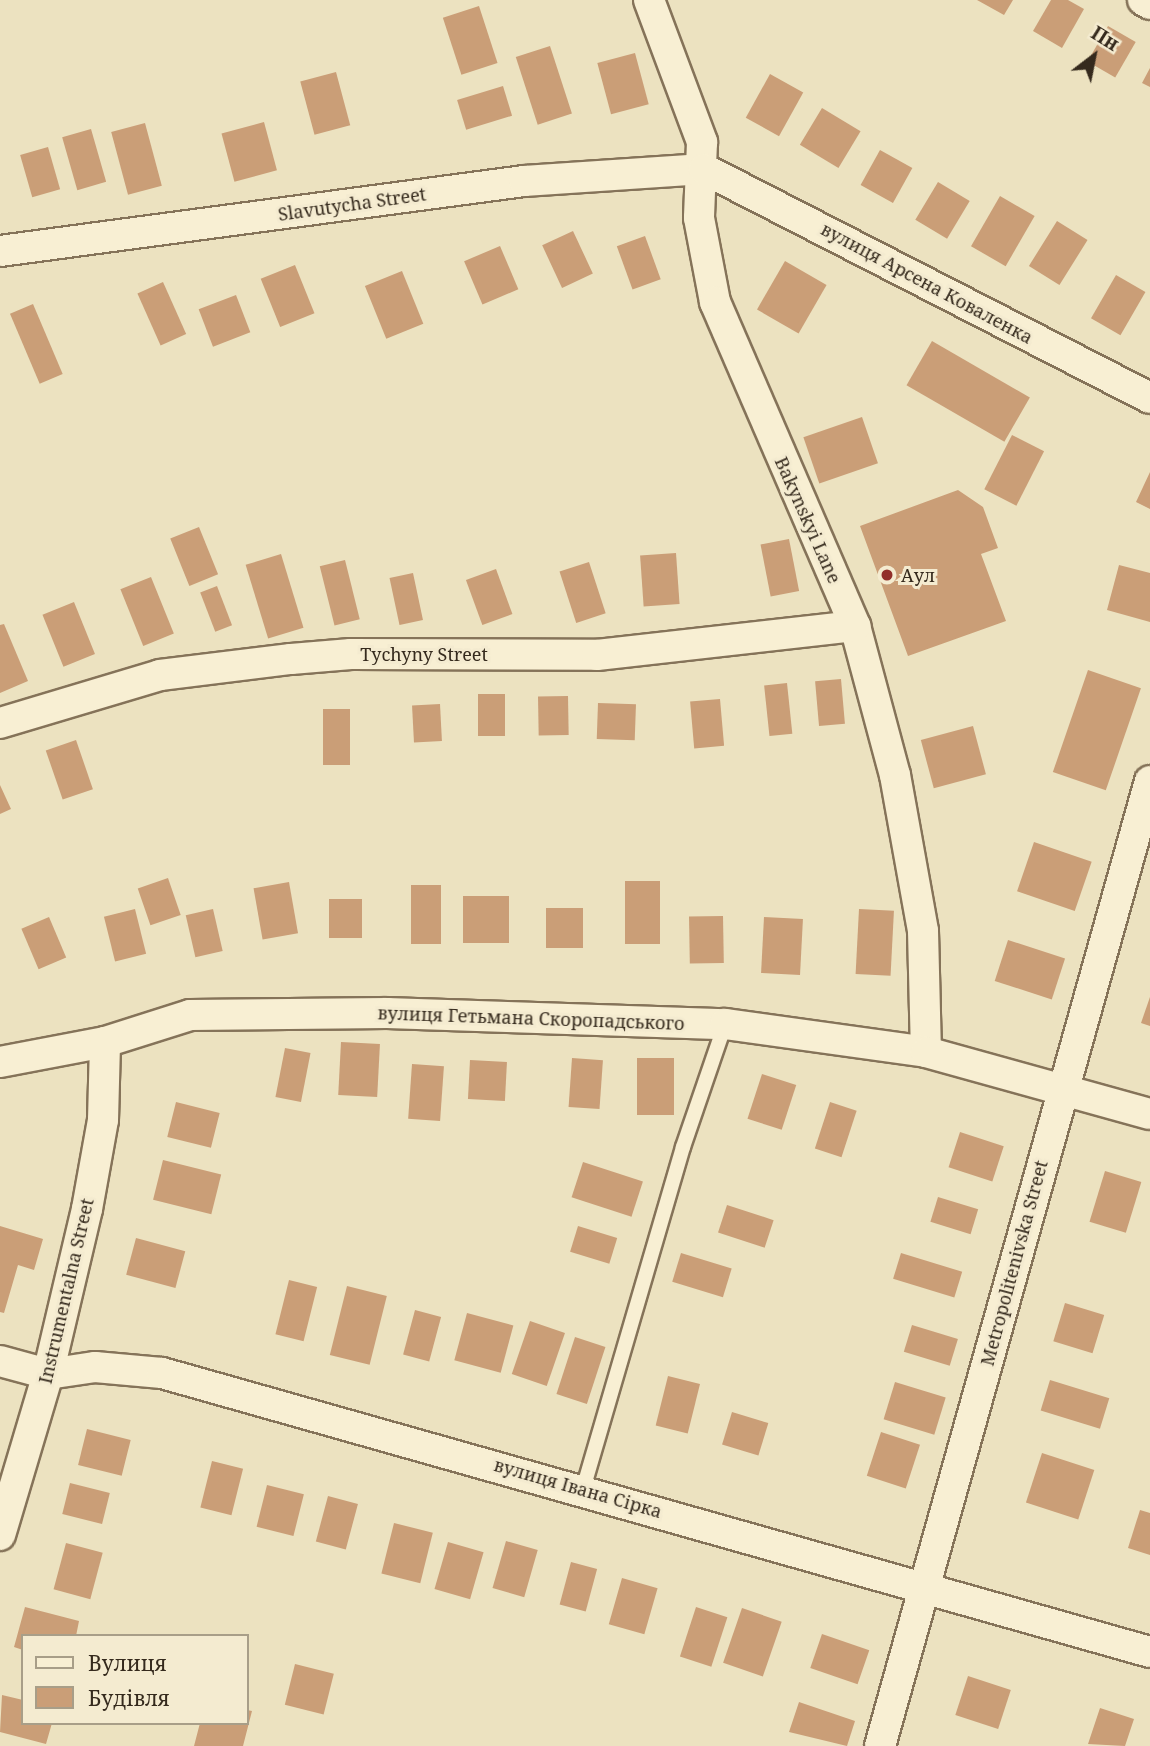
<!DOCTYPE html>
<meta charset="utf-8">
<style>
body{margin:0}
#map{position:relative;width:1150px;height:1746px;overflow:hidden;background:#ece2c0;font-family:"Noto Serif",serif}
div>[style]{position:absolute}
.building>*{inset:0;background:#ca9e77;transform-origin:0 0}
.roads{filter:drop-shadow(2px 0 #857359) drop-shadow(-2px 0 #857359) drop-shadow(0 2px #857359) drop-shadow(0 -2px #857359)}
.service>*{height:14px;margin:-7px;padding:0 7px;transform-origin:7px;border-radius:7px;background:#f8efd3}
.minor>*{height:30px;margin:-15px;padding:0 15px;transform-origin:15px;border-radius:15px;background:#f8efd3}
.dots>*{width:19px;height:19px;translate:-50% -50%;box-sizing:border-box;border:4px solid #f4ebd0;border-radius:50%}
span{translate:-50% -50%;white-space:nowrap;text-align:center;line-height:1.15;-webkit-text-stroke:6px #f4ebd0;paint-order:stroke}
.street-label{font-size:18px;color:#352a1d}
.poi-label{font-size:18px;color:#352a1d}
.left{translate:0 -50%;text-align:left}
.legend{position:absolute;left:21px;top:1634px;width:228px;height:91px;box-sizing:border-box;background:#f4ebd0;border:2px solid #a89e88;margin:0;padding:9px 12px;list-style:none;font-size:21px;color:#352a1d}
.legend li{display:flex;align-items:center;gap:14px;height:35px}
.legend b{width:35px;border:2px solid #a89e88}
.north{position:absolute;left:1059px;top:21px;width:70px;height:70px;-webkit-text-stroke:5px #f4ebd0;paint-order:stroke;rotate:32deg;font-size:19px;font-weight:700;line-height:28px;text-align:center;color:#352a1d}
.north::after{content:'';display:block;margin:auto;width:24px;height:32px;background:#352a1d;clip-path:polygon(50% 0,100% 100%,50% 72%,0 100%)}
</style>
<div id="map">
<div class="building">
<div style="clip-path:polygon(977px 0,1013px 0,1004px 15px)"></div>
<div style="clip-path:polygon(1051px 0,1068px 0,1084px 9px,1062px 48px,1033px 31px)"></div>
<div style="left:479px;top:6px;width:60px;height:38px;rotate:72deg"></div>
<div style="left:1108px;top:26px;width:32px;height:41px;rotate:30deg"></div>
<div style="left:550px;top:46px;width:71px;height:36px;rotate:72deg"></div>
<div style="left:635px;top:53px;width:53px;height:39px;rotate:75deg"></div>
<div style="clip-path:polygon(1150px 68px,1150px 87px,1142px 83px)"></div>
<div style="left:336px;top:72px;width:55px;height:37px;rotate:75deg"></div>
<div style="left:770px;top:74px;width:38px;height:50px;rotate:29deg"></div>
<div style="left:503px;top:86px;width:31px;height:48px;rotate:73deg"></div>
<div style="left:822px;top:108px;width:45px;height:43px;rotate:31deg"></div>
<div style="left:264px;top:122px;width:50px;height:44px;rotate:75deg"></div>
<div style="left:145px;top:123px;width:65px;height:35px;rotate:75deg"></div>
<div style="left:91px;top:129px;width:55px;height:30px;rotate:74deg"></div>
<div style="left:48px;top:147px;width:44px;height:29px;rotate:74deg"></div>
<div style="left:880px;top:150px;width:37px;height:40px;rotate:29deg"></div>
<div style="left:938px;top:182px;width:37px;height:44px;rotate:31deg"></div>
<div style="left:1000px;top:196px;width:40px;height:58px;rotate:30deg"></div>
<div style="left:1057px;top:221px;width:36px;height:53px;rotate:32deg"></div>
<div style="left:573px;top:231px;width:47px;height:34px;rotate:65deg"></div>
<div style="left:645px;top:236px;width:46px;height:30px;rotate:70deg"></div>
<div style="left:500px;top:246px;width:47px;height:39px;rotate:67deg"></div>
<div style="left:785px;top:261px;width:48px;height:56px;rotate:30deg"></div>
<div style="left:295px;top:265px;width:52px;height:37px;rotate:68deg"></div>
<div style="left:402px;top:271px;width:57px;height:40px;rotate:68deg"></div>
<div style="left:1116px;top:275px;width:34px;height:50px;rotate:30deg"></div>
<div style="left:163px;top:282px;width:57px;height:28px;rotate:66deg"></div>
<div style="left:236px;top:295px;width:40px;height:40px;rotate:69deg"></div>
<div style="left:33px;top:304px;width:76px;height:25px;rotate:67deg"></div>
<div style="left:932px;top:341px;width:113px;height:51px;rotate:30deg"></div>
<div style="left:862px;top:417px;width:49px;height:62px;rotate:71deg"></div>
<div style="left:1012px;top:435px;width:36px;height:61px;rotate:27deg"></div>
<div style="clip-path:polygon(1150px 472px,1150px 509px,1136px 502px)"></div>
<div style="clip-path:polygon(958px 490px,983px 507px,998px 548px,981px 554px,1006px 621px,908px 656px,860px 526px)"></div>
<div style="left:199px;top:527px;width:51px;height:31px;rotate:68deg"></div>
<div style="left:789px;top:539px;width:53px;height:29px;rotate:79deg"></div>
<div style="left:676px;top:553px;width:51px;height:36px;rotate:86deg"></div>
<div style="left:281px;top:554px;width:77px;height:37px;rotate:73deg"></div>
<div style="left:345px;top:560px;width:61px;height:26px;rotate:76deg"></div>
<div style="left:589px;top:562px;width:54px;height:31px;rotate:72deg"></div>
<div style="clip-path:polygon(1119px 565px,1150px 573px,1150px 622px,1107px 610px)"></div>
<div style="left:496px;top:569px;width:48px;height:32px;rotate:70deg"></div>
<div style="left:413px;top:573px;width:48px;height:24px;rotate:78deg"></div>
<div style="left:151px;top:577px;width:61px;height:33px;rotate:68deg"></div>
<div style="left:217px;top:586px;width:42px;height:18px;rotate:69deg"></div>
<div style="left:74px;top:602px;width:56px;height:34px;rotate:68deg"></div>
<div style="clip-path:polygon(4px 624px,28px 681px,0 693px,0 625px)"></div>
<div style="left:1088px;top:670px;width:56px;height:108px;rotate:19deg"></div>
<div style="left:841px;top:679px;width:45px;height:26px;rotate:85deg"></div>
<div style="left:787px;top:683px;width:51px;height:23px;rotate:84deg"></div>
<div style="left:478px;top:694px;width:27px;height:42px"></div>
<div style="left:568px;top:696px;width:39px;height:30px;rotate:89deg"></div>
<div style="left:720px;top:699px;width:47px;height:30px;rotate:85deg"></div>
<div style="left:598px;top:703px;width:38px;height:36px;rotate:2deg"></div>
<div style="left:440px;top:704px;width:37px;height:28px;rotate:87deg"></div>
<div style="left:323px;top:709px;width:27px;height:56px"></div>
<div style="left:973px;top:726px;width:50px;height:54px;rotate:75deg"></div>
<div style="left:76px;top:740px;width:52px;height:32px;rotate:71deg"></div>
<div style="clip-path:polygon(0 785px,11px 809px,0 814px)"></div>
<div style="left:1034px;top:842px;width:61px;height:52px;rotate:19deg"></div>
<div style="left:168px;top:878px;width:39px;height:32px;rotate:71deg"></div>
<div style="left:625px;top:881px;width:35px;height:63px"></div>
<div style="left:289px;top:882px;width:52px;height:36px;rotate:80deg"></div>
<div style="left:411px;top:885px;width:30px;height:59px"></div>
<div style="left:463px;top:896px;width:46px;height:47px"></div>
<div style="left:329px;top:899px;width:33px;height:39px"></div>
<div style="left:546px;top:908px;width:37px;height:40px"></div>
<div style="left:135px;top:909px;width:46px;height:32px;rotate:76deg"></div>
<div style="left:213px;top:909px;width:43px;height:28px;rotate:77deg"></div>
<div style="left:859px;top:909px;width:35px;height:65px;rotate:3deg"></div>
<div style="left:723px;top:916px;width:47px;height:34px;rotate:89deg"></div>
<div style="left:49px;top:917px;width:44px;height:30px;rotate:67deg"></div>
<div style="left:764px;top:917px;width:39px;height:56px;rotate:3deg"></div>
<div style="left:1008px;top:940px;width:60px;height:43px;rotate:18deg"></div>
<div style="clip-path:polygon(1150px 997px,1150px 1026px,1141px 1023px)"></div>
<div style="left:341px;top:1042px;width:39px;height:53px;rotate:3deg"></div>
<div style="left:285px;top:1048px;width:26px;height:50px;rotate:11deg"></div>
<div style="left:572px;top:1058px;width:31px;height:49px;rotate:4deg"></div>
<div style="left:637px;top:1058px;width:37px;height:57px"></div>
<div style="left:470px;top:1060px;width:37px;height:39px;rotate:3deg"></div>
<div style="left:412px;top:1064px;width:32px;height:55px;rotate:4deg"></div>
<div style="left:762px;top:1074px;width:36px;height:47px;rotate:18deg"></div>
<div style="left:176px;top:1102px;width:45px;height:36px;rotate:14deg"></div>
<div style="left:830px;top:1102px;width:28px;height:49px;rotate:18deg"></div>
<div style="left:960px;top:1132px;width:46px;height:37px;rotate:18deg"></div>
<div style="left:163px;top:1160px;width:60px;height:41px;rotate:14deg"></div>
<div style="left:583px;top:1162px;width:63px;height:37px;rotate:18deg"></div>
<div style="left:1105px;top:1171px;width:38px;height:53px;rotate:17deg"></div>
<div style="left:938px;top:1197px;width:42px;height:26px;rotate:17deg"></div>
<div style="left:727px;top:1205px;width:49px;height:29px;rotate:18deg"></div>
<div style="clip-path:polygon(0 1226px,43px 1239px,34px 1270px,18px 1265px,4px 1313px,0 1312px)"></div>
<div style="left:578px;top:1226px;width:41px;height:27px;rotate:17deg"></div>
<div style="left:136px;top:1238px;width:51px;height:38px;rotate:15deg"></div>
<div style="left:681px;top:1253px;width:53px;height:30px;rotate:17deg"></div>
<div style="left:901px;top:1253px;width:64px;height:27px;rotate:17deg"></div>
<div style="left:289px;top:1280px;width:29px;height:56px;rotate:14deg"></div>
<div style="left:347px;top:1286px;width:41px;height:71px;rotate:14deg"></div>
<div style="left:1065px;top:1303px;width:41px;height:40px;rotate:17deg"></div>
<div style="left:415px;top:1310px;width:27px;height:46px;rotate:15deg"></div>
<div style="left:467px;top:1313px;width:48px;height:49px;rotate:15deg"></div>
<div style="left:530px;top:1321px;width:37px;height:56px;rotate:19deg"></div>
<div style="left:912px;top:1325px;width:48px;height:28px;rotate:17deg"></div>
<div style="left:575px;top:1337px;width:32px;height:60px;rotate:18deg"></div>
<div style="left:668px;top:1376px;width:33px;height:51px;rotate:14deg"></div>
<div style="left:1050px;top:1380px;width:62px;height:32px;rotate:17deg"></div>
<div style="left:895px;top:1382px;width:53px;height:39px;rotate:17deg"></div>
<div style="left:732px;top:1412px;width:38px;height:34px;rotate:17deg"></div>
<div style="left:87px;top:1429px;width:45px;height:37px;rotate:14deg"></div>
<div style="left:881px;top:1432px;width:41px;height:46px;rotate:18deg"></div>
<div style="left:1042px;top:1453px;width:55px;height:52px;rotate:18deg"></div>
<div style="left:212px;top:1461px;width:32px;height:48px;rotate:14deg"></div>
<div style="left:70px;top:1483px;width:41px;height:32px;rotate:14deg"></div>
<div style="left:267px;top:1485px;width:38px;height:43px;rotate:14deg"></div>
<div style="left:328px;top:1496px;width:31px;height:47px;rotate:15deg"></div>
<div style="clip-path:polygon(1140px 1510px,1150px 1513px,1150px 1555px,1128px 1548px)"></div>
<div style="left:394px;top:1523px;width:40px;height:52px;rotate:14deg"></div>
<div style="left:506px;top:1541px;width:33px;height:49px;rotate:16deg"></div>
<div style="left:448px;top:1542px;width:37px;height:49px;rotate:16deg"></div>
<div style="left:66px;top:1543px;width:38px;height:48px;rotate:15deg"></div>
<div style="left:571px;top:1562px;width:27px;height:44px;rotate:15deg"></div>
<div style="left:622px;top:1578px;width:37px;height:48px;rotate:16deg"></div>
<div style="clip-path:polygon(25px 1607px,79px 1621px,76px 1636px,23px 1636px,23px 1650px,14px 1647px)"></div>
<div style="left:696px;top:1607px;width:33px;height:52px;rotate:18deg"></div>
<div style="left:742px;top:1608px;width:42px;height:58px;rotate:19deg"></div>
<div style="left:822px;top:1634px;width:50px;height:36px;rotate:19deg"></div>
<div style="left:295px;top:1664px;width:40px;height:42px;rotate:14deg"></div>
<div style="left:968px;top:1676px;width:45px;height:41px;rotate:18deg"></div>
<div style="clip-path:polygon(2px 1695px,23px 1700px,23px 1723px,52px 1723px,46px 1744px,0 1732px)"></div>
<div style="clip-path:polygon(799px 1702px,855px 1721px,847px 1746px,789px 1732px)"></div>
<div style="clip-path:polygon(1100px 1708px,1134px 1719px,1125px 1746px,1088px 1744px)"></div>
<div style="clip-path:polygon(247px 1710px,252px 1711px,243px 1746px,194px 1746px,200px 1723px,247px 1723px)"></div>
</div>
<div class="roads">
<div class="service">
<div style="left:583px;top:1489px;width:356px;rotate:-73.7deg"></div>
<div style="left:683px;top:1147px;width:130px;rotate:-71.1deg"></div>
</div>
<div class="minor">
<div style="left:649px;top:0;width:152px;rotate:69.5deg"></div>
<div style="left:702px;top:142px;width:76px;rotate:92.3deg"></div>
<div style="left:699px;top:218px;width:86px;rotate:79.2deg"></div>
<div style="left:715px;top:302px;width:353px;rotate:66.6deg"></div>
<div style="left:855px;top:626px;width:154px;rotate:75deg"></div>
<div style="left:895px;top:775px;width:158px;rotate:79.8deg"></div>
<div style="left:923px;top:931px;width:121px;rotate:88.6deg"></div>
<div style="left:1143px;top:0;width:8px;rotate:30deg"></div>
<div style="left:0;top:251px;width:529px;rotate:-7.61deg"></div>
<div style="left:524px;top:181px;width:180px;rotate:-3.8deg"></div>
<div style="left:704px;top:169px;width:501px;rotate:27.18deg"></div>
<div style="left:0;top:723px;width:167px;rotate:-16.7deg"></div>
<div style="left:160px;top:675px;width:132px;rotate:-7deg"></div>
<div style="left:291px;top:659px;width:60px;rotate:-4.8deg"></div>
<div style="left:351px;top:654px;width:246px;rotate:0.2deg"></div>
<div style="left:597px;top:655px;width:260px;rotate:-6.4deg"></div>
<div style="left:0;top:1062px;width:107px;rotate:-10.8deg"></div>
<div style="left:105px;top:1042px;width:89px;rotate:-17.6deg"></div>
<div style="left:190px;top:1015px;width:197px;rotate:-0.6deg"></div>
<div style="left:387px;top:1013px;width:338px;rotate:1.9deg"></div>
<div style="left:725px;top:1024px;width:203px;rotate:7.9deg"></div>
<div style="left:926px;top:1052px;width:232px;rotate:15.5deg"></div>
<div style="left:0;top:1361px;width:50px;rotate:15.2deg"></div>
<div style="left:48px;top:1374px;width:48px;rotate:-8.5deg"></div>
<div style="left:95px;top:1367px;width:67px;rotate:5.1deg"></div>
<div style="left:162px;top:1373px;width:1027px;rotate:15.77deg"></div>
<div style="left:0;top:1535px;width:168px;rotate:-73.4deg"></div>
<div style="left:48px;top:1374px;width:170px;rotate:-76.7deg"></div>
<div style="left:87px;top:1209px;width:90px;rotate:-79.8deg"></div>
<div style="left:103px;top:1120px;width:78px;rotate:-88.5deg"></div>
<div style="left:880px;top:1746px;width:1002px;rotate:-74.37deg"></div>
</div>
</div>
<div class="dots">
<div style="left:887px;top:575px;background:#922f2b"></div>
</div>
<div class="street-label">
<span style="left:352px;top:204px;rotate:-8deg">Slavutycha Street</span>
<span style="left:927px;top:283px;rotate:28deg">вулиця Арсена Коваленка</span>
<span style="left:808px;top:520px;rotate:66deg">Bakynskyi Lane</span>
<span style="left:424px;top:654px">Tychyny Street</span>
<span style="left:531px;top:1018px;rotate:2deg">вулиця Гетьмана Скоропадського</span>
<span style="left:1014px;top:1263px;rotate:-75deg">Metropolitenivska Street</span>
<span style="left:66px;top:1291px;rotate:-77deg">Instrumentalna Street</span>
<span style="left:578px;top:1488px;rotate:16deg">вулиця Івана Сірка</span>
</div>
<div class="poi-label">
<span class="left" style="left:901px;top:575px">Аул</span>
</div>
<ul class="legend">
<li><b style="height:9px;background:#f8efd3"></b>Вулиця</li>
<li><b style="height:19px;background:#ca9e77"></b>Будівля</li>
</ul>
<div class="north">Пн</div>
</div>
